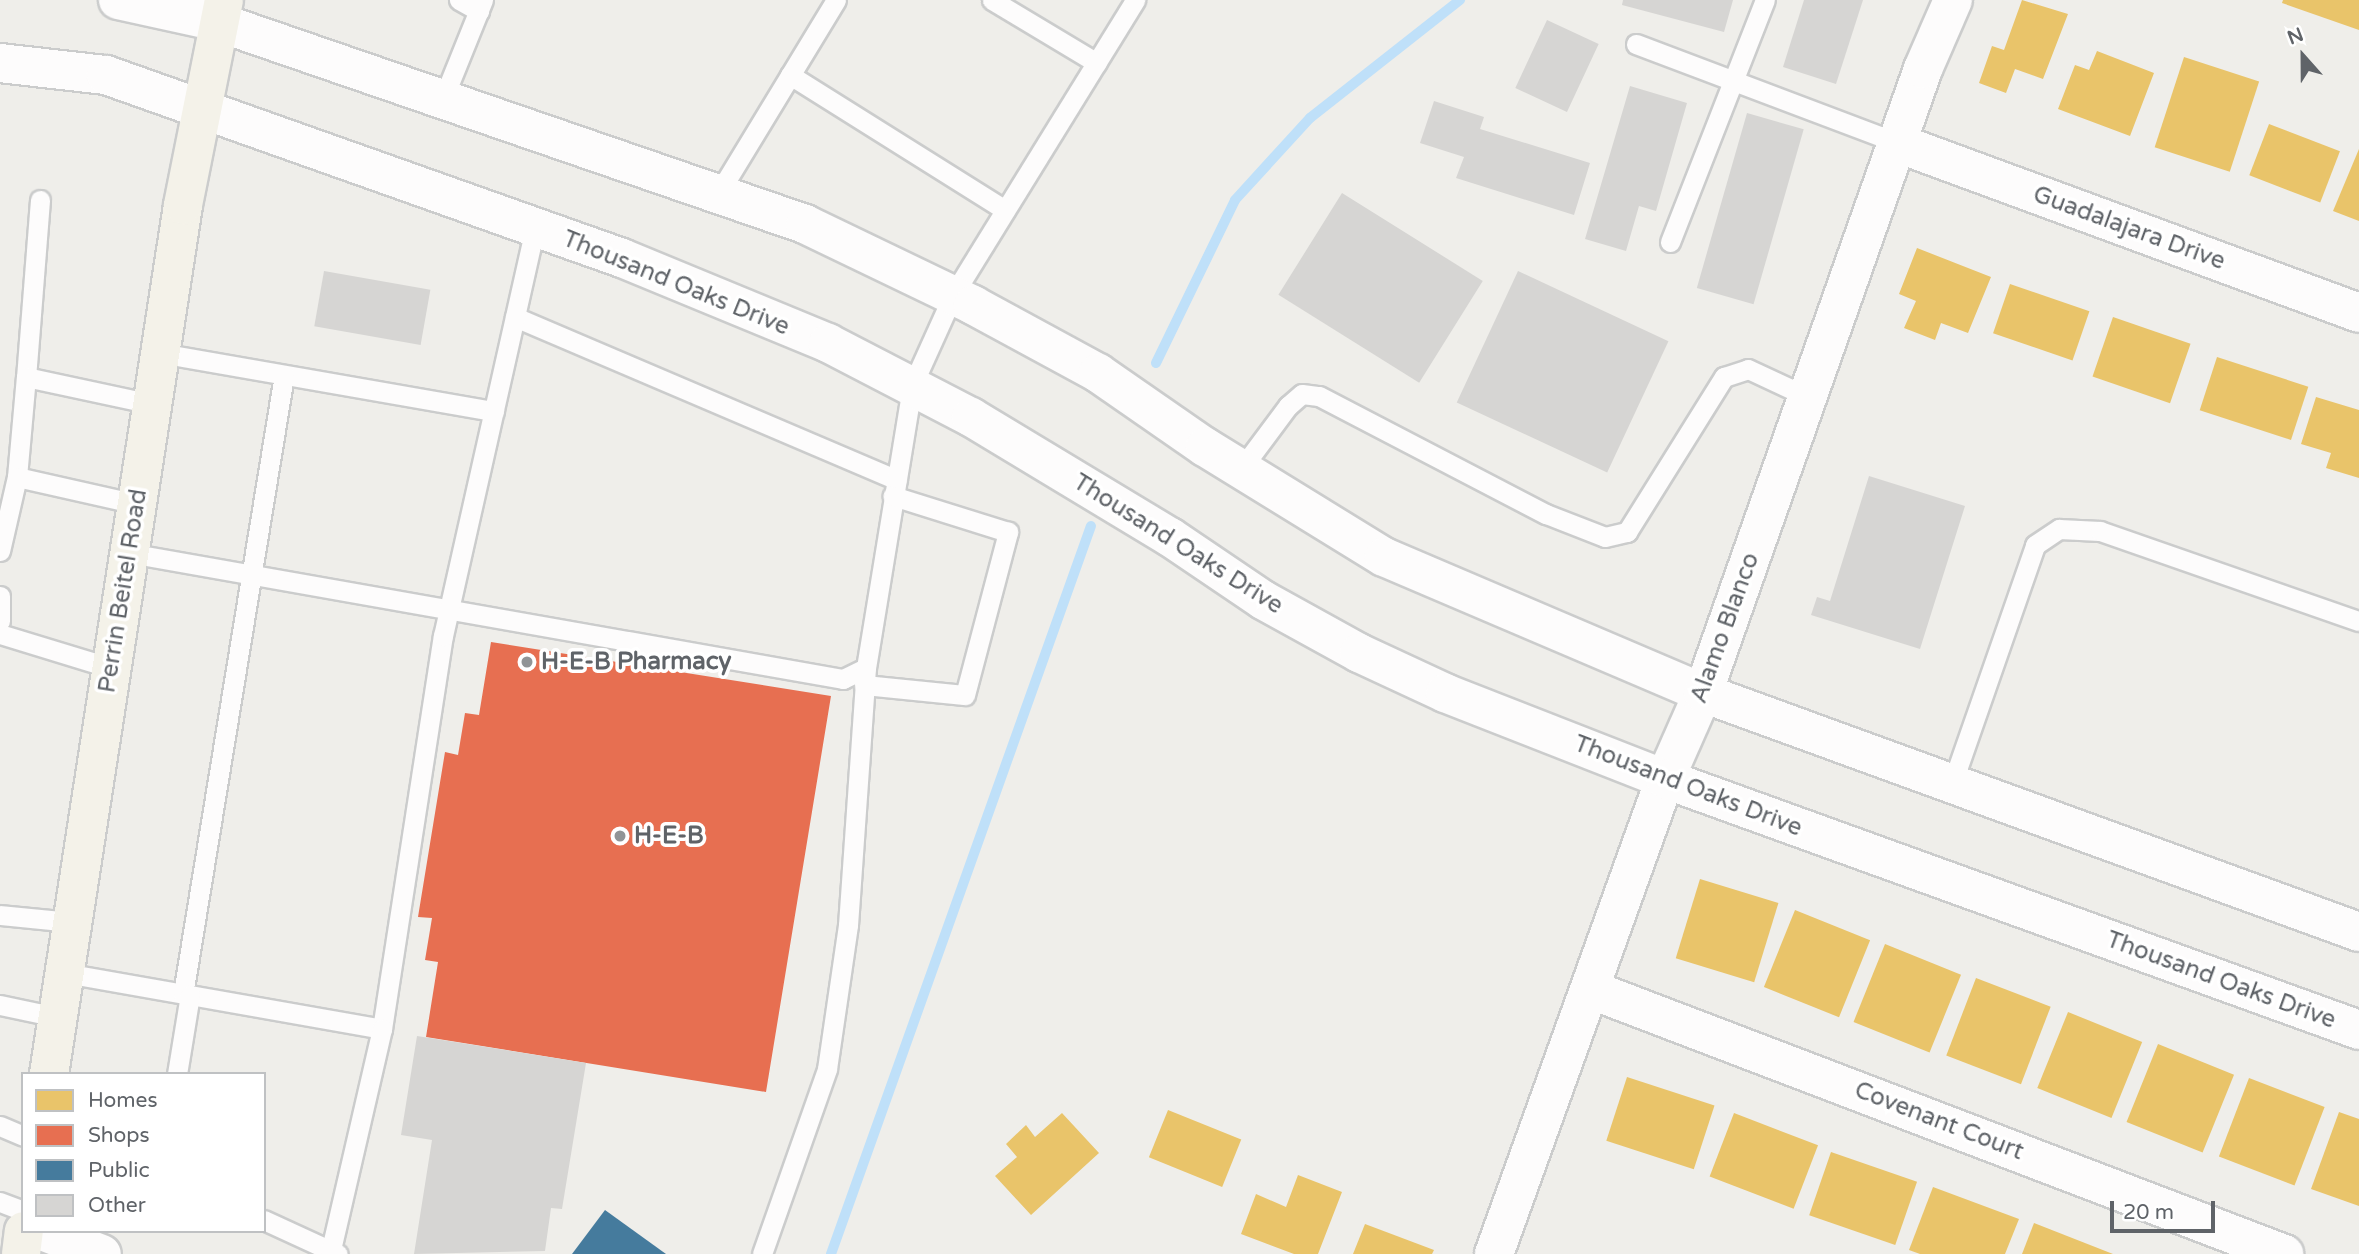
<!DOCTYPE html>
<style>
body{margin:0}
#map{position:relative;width:2359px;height:1254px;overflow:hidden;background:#efeeea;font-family:"Varela Round",sans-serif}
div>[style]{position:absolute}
.homes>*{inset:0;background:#e9c46a;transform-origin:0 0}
.shops>*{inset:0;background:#e76f51}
.public>*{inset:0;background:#457b9d}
.stream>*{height:10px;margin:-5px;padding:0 5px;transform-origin:5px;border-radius:5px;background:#bfe0f9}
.building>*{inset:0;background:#d6d5d3;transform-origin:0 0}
.roads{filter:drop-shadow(2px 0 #cbcccc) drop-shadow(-2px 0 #cbcccc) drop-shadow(0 2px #cbcccc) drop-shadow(0 -2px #cbcccc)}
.lane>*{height:19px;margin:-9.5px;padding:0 9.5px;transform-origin:9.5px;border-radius:9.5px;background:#fdfcfc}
.street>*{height:38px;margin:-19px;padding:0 19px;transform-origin:19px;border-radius:19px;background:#fdfcfc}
.secondary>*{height:38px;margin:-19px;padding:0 19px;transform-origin:19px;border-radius:19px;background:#fdfcfc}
.primary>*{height:38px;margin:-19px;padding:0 19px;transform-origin:19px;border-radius:19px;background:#f4f2e9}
.dots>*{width:19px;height:19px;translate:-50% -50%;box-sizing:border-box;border:4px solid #fff;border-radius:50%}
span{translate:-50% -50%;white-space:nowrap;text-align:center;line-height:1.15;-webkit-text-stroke:7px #fff;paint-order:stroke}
.street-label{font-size:24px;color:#5f6368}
.poi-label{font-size:24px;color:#5f6368;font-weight:700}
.left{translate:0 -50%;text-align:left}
.legend{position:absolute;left:21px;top:1072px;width:245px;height:161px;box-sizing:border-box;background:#fff;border:2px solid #bfc1c3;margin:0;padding:9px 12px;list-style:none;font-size:21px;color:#5f6368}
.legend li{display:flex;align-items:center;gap:14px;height:35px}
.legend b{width:35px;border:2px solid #bfc1c3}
.north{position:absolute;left:2268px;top:21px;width:70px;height:70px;-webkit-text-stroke:5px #fff;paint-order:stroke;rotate:339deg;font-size:19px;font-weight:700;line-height:28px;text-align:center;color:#5f6368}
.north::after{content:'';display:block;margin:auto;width:24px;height:32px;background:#5f6368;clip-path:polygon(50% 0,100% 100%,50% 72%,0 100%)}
.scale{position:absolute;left:2110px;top:1201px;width:105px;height:32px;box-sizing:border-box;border:4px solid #5f6368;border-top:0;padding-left:9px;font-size:21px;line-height:24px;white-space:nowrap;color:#5f6368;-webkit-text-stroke:5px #fff;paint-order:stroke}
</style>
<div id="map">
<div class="homes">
<div style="clip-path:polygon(2022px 0,2068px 14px,2043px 79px,2015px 69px,2006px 93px,1979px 83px,1992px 46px,2004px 50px)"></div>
<div style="clip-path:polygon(2283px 0,2359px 0,2359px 30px,2282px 3px)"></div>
<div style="clip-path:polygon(2097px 51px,2154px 73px,2130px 136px,2058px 109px,2075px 65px,2089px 70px)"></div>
<div style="left:2184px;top:57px;width:79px;height:95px;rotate:18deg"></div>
<div style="left:2269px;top:124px;width:76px;height:55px;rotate:21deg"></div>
<div style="clip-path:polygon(2359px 149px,2359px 221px,2333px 211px)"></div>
<div style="clip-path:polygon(1917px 248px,1991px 277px,1968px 333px,1941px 323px,1935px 340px,1904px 328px,1916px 301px,1899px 294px)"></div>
<div style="left:2010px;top:284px;width:84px;height:52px;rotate:19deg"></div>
<div style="left:2113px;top:317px;width:82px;height:63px;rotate:19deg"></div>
<div style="left:2217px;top:357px;width:96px;height:56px;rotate:18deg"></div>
<div style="clip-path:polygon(2316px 397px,2359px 410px,2359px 478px,2326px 468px,2331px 453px,2301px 444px)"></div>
<div style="left:1700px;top:879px;width:82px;height:83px;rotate:17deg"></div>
<div style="left:1795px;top:910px;width:81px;height:83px;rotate:22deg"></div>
<div style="left:1885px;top:944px;width:82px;height:84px;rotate:22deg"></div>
<div style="left:1976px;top:978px;width:80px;height:83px;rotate:21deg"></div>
<div style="left:2068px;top:1012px;width:80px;height:82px;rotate:22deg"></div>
<div style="left:2158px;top:1044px;width:82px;height:84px;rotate:22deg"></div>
<div style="left:1627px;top:1077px;width:92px;height:67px;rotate:18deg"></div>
<div style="left:2249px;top:1078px;width:81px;height:84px;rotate:21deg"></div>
<div style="left:1168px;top:1110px;width:79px;height:51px;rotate:22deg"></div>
<div style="clip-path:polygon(2339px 1112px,2359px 1119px,2359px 1206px,2311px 1189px)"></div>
<div style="clip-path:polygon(1062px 1113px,1099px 1153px,1031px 1215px,995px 1176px,1017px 1157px,1006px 1144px,1026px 1125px,1035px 1137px)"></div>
<div style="left:1734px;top:1113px;width:90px;height:68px;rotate:21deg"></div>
<div style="left:1831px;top:1152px;width:91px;height:67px;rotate:19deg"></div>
<div style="clip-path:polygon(1298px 1175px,1342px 1192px,1318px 1254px,1294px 1254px,1241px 1234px,1256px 1194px,1286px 1207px)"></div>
<div style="clip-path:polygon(1933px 1187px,2019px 1219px,2005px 1254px,1920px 1254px,1909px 1250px)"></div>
<div style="clip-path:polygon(2034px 1223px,2113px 1254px,2022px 1254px)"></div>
<div style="clip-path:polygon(1365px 1224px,1434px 1250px,1432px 1254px,1353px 1254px)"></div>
</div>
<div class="shops">
<div style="clip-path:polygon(491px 642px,831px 696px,766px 1092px,426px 1037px,438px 962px,425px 960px,432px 918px,418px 917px,445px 752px,458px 755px,465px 713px,479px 715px)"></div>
</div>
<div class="public">
<div style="clip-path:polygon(605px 1210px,666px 1254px,572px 1254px)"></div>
</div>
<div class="stream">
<div style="left:1156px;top:363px;width:181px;rotate:-64.1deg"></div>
<div style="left:1235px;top:200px;width:111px;rotate:-47.6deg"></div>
<div style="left:1310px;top:118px;width:191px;rotate:-38.2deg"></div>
<div style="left:831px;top:1254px;width:773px;rotate:-70.35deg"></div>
</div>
<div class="building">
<div style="clip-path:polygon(1623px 0,1733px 0,1724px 32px,1622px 5px)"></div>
<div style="clip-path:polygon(1804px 0,1863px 0,1836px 84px,1783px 67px)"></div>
<div style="left:1547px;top:20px;width:57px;height:75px;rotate:25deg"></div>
<div style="clip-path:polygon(1630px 86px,1687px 103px,1656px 211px,1639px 206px,1626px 251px,1585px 239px)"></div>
<div style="clip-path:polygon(1434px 101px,1484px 117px,1480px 129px,1590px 163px,1574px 215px,1456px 178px,1464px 157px,1420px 143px)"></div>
<div style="left:1747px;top:113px;width:59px;height:182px;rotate:16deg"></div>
<div style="left:1342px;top:193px;width:166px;height:120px;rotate:32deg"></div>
<div style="left:324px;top:271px;width:108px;height:56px;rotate:10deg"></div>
<div style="left:1518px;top:271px;width:166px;height:145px;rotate:25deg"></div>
<div style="clip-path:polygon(1869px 476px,1965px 506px,1920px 649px,1811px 615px,1817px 597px,1830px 601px)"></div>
<div style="clip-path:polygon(417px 1036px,586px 1063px,562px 1209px,551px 1208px,545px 1251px,414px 1254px,432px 1140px,401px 1135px)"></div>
</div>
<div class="roads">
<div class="lane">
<div style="left:459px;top:0;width:23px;rotate:29deg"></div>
<div style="left:992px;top:0;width:122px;rotate:31deg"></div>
<div style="left:1636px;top:44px;width:282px;rotate:20.7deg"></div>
<div style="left:790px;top:75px;width:254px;rotate:32.1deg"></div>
<div style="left:443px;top:99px;width:107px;rotate:-68deg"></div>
<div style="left:718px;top:194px;width:227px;rotate:-58.7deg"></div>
<div style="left:40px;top:200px;width:178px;rotate:94.5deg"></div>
<div style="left:26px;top:377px;width:129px;rotate:12.1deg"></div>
<div style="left:1670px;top:242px;width:260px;rotate:-68.6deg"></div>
<div style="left:515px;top:317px;width:415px;rotate:23.1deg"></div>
<div style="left:160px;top:353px;width:339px;rotate:9.9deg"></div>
<div style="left:1241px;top:469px;width:79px;rotate:-53.3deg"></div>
<div style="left:1288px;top:406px;width:18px;rotate:-41deg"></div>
<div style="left:1302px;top:394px;width:17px;rotate:7deg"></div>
<div style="left:1319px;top:396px;width:256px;rotate:27.5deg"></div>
<div style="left:1546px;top:514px;width:63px;rotate:21.3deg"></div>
<div style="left:1605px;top:537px;width:23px;rotate:-13deg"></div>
<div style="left:1627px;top:532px;width:183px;rotate:-58deg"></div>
<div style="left:1724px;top:377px;width:25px;rotate:-18deg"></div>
<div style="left:1748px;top:369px;width:66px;rotate:25deg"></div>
<div style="left:17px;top:477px;width:100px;rotate:-84.9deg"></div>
<div style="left:0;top:551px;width:76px;rotate:-77.1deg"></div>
<div style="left:17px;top:477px;width:123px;rotate:12.7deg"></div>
<div style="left:129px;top:553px;width:725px;rotate:10.01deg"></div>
<div style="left:843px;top:679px;width:25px;rotate:-26deg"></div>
<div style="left:866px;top:668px;width:286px;rotate:-80.7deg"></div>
<div style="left:912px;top:386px;width:100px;rotate:-65.7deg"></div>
<div style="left:953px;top:295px;width:347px;rotate:-58.3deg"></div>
<div style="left:0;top:596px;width:25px;rotate:90deg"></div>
<div style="left:0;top:634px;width:116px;rotate:17deg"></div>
<div style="left:864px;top:685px;width:101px;rotate:5.7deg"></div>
<div style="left:965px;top:695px;width:169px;rotate:-75.2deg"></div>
<div style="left:1008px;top:532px;width:121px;rotate:-162.6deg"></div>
<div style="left:1952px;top:784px;width:253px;rotate:-70.8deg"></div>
<div style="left:2035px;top:545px;width:29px;rotate:-34deg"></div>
<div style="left:2059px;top:529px;width:41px;rotate:2.8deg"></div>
<div style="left:2100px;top:531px;width:274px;rotate:19.2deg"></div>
<div style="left:0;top:915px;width:72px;rotate:5.6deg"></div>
<div style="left:65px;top:973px;width:322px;rotate:10deg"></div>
<div style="left:382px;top:1029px;width:398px;rotate:-81.2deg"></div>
<div style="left:443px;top:636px;width:419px;rotate:-77.3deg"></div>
<div style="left:183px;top:994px;width:627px;rotate:-80.73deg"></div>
<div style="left:0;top:1005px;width:58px;rotate:11.9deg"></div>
<div style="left:177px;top:1074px;width:80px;rotate:-80.7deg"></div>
<div style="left:0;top:1126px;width:25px;rotate:23deg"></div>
<div style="left:0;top:1202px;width:25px;rotate:21deg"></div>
<div style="left:264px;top:1220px;width:81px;rotate:24.7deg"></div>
<div style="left:330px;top:1254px;width:231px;rotate:-77deg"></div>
<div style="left:762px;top:1254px;width:196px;rotate:-70.6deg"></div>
<div style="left:827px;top:1069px;width:146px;rotate:-81.7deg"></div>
<div style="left:848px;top:925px;width:258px;rotate:-86deg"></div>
</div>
<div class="street">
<div style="left:1900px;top:144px;width:489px;rotate:20.2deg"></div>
<div style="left:1592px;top:990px;width:741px;rotate:20.88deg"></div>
<div style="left:42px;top:1231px;width:64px;rotate:21deg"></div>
<div style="left:1494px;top:1254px;width:505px;rotate:-70.2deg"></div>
<div style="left:1665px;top:779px;width:94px;rotate:-66.2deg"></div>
<div style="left:1703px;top:693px;width:662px;rotate:-70.58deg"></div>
<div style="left:1923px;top:69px;width:75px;rotate:-66.5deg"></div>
</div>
<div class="secondary">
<div style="left:118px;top:0;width:102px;rotate:12.4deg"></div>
<div style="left:218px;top:22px;width:621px;rotate:18.99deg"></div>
<div style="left:805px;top:224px;width:187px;rotate:25.7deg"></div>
<div style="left:973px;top:305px;width:142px;rotate:28.5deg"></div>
<div style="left:1098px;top:373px;width:130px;rotate:34.7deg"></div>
<div style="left:1205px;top:447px;width:210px;rotate:31.6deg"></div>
<div style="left:1384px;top:557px;width:347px;rotate:23.1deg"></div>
<div style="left:1703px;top:693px;width:698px;rotate:20.02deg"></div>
<div style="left:0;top:63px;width:107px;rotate:6.5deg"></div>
<div style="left:106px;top:75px;width:547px;rotate:19.53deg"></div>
<div style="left:622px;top:258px;width:223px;rotate:22.4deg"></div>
<div style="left:828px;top:343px;width:161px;rotate:27.4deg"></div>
<div style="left:971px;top:417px;width:232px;rotate:31.1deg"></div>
<div style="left:1170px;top:537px;width:112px;rotate:34.1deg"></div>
<div style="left:1263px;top:600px;width:110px;rotate:28.9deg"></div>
<div style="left:1359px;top:653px;width:95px;rotate:24.9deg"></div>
<div style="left:1445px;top:693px;width:236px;rotate:21.4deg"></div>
<div style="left:1665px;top:779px;width:738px;rotate:19.88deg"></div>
</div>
<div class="primary">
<div style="left:49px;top:1074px;width:879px;rotate:-81.23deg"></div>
<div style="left:183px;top:205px;width:209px;rotate:-78.7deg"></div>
<div style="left:21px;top:1254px;width:23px;rotate:-83deg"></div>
</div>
</div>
<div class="dots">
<div style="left:527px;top:662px;background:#919496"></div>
<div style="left:620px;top:836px;background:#919496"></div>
</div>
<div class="street-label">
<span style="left:2129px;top:228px;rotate:20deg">Guadalajara Drive</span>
<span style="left:676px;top:283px;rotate:22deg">Thousand Oaks Drive</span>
<span style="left:1178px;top:544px;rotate:32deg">Thousand Oaks Drive</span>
<span style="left:123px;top:591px;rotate:-81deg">Perrin Beitel Road</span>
<span style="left:1725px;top:628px;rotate:-70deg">Alamo Blanco</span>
<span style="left:1688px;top:786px;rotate:21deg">Thousand Oaks Drive</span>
<span style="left:2221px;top:980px;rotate:20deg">Thousand Oaks Drive</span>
<span style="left:1939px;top:1121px;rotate:21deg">Covenant Court</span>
</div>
<div class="poi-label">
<span class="left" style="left:541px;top:662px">H-E-B Pharmacy</span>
<span class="left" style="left:634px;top:836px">H-E-B</span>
</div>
<ul class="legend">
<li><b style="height:19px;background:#e9c46a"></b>Homes</li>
<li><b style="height:19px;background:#e76f51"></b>Shops</li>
<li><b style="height:19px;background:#457b9d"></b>Public</li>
<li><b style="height:19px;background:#d6d5d3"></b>Other</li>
</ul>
<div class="north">N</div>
<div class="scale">20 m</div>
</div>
